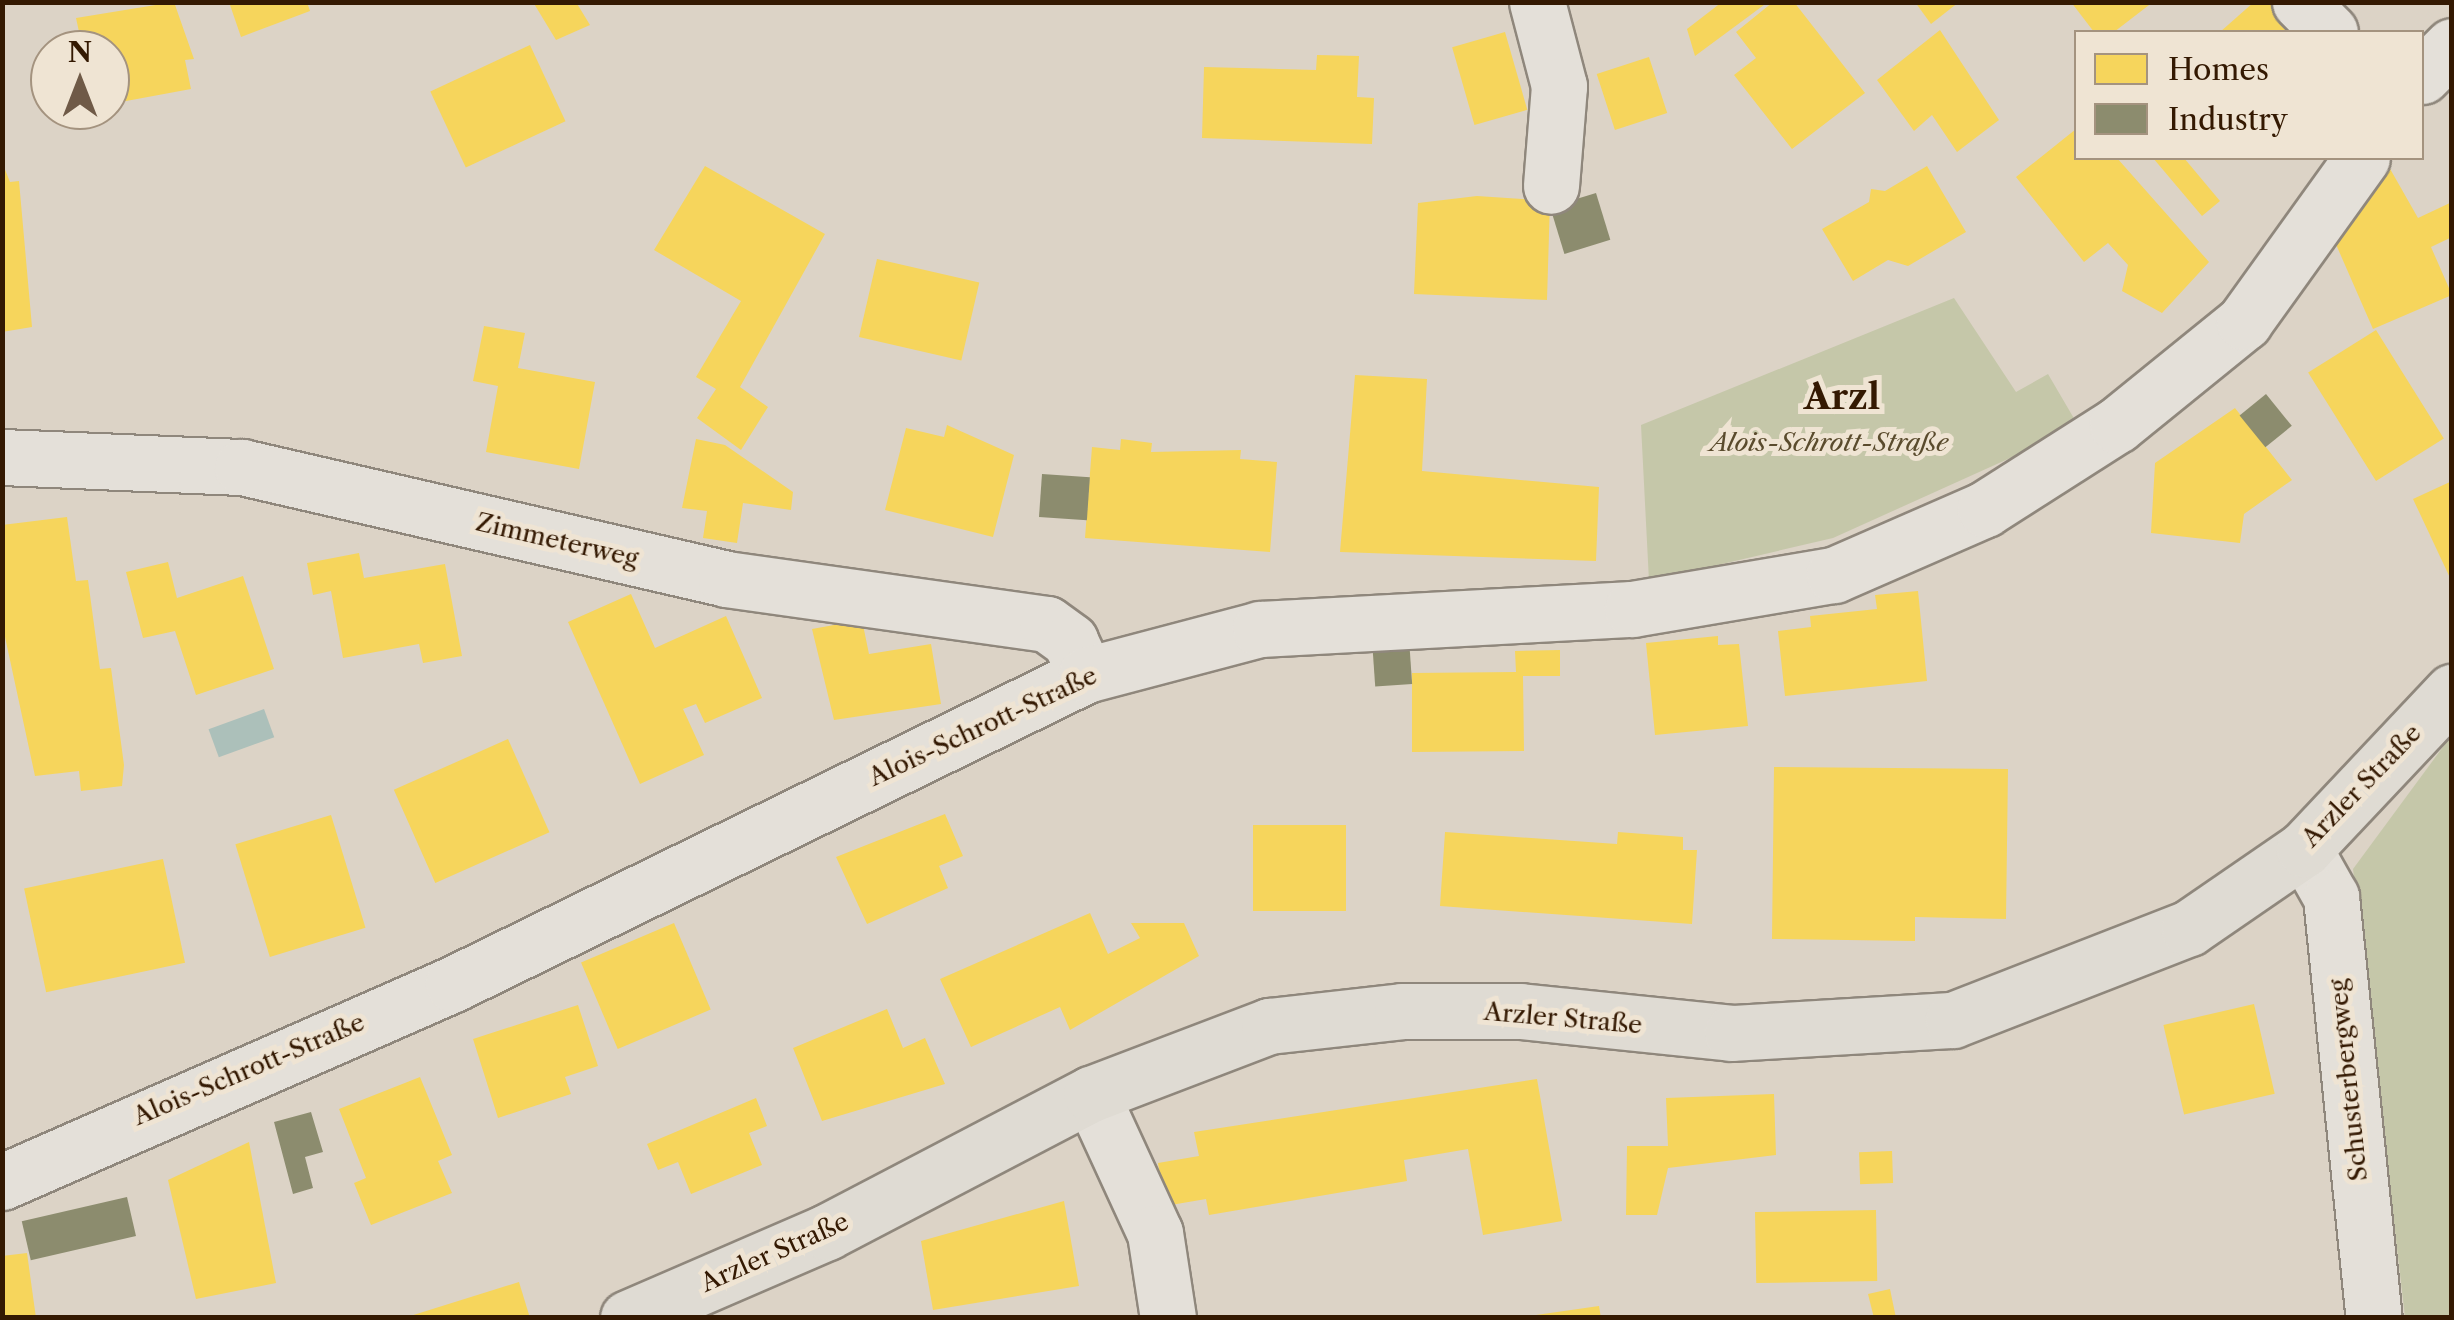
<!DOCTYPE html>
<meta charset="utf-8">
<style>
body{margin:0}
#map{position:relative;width:2454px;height:1320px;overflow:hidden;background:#dcd3c6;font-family:"Libre Caslon Text",serif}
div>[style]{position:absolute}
.green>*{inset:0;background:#c5c7a9}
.water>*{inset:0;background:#acc0ba;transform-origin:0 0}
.homes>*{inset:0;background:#f6d55c;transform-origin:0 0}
.industry>*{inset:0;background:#8c8c6e;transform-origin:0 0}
.roads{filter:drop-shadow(2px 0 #8f877c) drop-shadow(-2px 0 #8f877c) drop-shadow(0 2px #8f877c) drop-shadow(0 -2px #8f877c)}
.minor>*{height:55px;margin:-27.5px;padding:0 27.5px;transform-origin:27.5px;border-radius:27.5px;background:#e4e0d9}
.major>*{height:55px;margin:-27.5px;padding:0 27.5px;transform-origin:27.5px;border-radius:27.5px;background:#dfdbd3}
span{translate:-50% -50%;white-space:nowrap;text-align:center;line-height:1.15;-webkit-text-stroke:10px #efe4d3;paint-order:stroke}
.park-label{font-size:25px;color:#5a4b2d;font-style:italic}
.street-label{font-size:25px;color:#341902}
.district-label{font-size:35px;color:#341902;font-weight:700}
.frame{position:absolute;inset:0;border:5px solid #341902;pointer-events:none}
.legend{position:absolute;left:2074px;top:30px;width:350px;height:130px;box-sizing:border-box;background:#efe4d3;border:2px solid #a4937f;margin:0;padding:12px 18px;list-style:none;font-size:30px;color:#341902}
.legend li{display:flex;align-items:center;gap:20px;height:50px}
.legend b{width:50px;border:2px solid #a4937f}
.north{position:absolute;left:30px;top:30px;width:100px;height:100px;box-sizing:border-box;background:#efe4d3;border:2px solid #a4937f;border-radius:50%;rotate:0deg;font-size:28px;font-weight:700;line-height:40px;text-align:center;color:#341902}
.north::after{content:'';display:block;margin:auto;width:35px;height:45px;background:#6f5a47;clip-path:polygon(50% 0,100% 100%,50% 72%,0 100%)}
</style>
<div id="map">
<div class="green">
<div style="clip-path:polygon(1954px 298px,2016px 392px,2048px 374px,2079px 427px,1833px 538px,1649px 581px,1641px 425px)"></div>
<div style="clip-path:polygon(2451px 736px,2451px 1317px,2405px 1317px,2353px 869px)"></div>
</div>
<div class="water">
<div style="left:264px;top:709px;width:30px;height:59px;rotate:70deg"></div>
</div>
<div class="homes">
<div style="clip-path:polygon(174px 2px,194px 59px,185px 60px,191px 89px,110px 104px,110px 50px,83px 50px,76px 18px)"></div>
<div style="clip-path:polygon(229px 2px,307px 2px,310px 11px,241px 37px)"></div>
<div style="clip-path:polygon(533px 2px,576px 2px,590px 25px,556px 40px)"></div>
<div style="clip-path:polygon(1722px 2px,1768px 2px,1695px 56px,1687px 29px)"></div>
<div style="clip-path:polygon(1773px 2px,1794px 2px,1865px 93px,1792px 149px,1734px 75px,1756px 58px,1736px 32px)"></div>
<div style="clip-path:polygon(1915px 2px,1959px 2px,1931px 24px)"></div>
<div style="clip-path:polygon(2071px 2px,2153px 2px,2114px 32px,2094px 32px)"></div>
<div style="clip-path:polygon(2254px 2px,2275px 2px,2298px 32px,2220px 32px)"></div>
<div style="clip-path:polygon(1940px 30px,1999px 120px,1957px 152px,1932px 115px,1914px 131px,1877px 80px)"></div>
<div style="left:1505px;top:32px;width:81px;height:55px;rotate:74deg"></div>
<div style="left:530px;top:45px;width:84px;height:110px;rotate:65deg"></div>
<div style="clip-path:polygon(1317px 55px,1359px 56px,1357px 97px,1374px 98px,1372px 144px,1202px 138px,1204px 67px,1316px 70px)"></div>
<div style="left:1649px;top:57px;width:59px;height:55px;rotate:72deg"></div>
<div style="clip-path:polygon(2076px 129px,2076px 158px,2117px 158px,2209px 262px,2162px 313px,2122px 291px,2128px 265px,2108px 243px,2084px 262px,2016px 177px)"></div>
<div style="clip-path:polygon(2153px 158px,2184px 158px,2220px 201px,2202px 216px)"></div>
<div style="clip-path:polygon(2px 162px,10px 182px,19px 181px,32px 327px,2px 332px)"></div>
<div style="clip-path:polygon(705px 166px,825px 234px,740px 387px,768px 407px,741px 450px,697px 418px,716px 389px,696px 377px,741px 301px,654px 250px)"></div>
<div style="clip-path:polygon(1927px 166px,1966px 232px,1908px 266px,1888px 260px,1853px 281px,1822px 229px,1869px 202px,1871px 189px,1885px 191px)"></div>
<div style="clip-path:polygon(2389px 167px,2418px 218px,2452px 202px,2452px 237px,2431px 247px,2452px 295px,2373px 329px,2331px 233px)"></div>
<div style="clip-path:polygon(1477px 196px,1550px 201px,1547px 300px,1414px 294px,1418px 203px)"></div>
<div style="left:877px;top:259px;width:105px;height:80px;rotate:13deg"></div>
<div style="clip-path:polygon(484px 326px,525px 333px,518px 368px,595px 382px,579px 469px,486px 452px,498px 386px,473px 381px)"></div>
<div style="left:2376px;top:330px;width:128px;height:80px;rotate:58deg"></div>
<div style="clip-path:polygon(1355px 375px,1427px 379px,1422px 471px,1599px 487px,1596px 561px,1340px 552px)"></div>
<div style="clip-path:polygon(2235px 408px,2292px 480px,2244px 514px,2240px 543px,2151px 533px,2155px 463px)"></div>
<div style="clip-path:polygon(947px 425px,1014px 455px,993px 537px,885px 510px,906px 428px,944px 437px)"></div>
<div style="clip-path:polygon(696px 439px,725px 445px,793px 492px,791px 510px,743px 503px,737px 543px,703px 538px,707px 511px,682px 508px)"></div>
<div style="clip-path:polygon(1121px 439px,1152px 443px,1151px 452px,1241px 450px,1240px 459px,1277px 462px,1270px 552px,1085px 538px,1092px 447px,1120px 450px)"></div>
<div style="clip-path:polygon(2452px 481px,2452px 582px,2413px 499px)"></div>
<div style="clip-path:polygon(67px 517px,76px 581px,88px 580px,100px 669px,111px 668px,124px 765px,122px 786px,81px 791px,79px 771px,35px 776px,2px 623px,2px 525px)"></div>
<div style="clip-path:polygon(359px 553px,364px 578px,445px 564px,462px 656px,423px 663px,419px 644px,343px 658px,331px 591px,313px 595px,307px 563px)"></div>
<div style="clip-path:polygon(168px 562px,177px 598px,243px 576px,274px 669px,196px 695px,175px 631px,143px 638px,126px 572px)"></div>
<div style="clip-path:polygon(1918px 591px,1927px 681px,1785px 696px,1778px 631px,1811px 627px,1810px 616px,1877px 609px,1875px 595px)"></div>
<div style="clip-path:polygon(631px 594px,655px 648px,726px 616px,762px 698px,705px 723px,696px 704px,683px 709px,704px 755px,640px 784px,568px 622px)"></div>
<div style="clip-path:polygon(862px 620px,869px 654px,931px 644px,941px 704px,834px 720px,812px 629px)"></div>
<div style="clip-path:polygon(1718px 636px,1718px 645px,1739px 644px,1748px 726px,1655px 735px,1646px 643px)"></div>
<div style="clip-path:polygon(1560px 650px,1560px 676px,1523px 676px,1524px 751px,1412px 752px,1412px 673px,1516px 672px,1515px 651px)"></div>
<div style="left:508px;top:739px;width:102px;height:125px;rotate:66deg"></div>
<div style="clip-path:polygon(1774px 767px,2008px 769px,2006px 919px,1915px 917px,1915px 941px,1772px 939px)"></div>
<div style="clip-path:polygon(945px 814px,963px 856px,939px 866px,948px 888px,867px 924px,836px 857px)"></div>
<div style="left:331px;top:815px;width:118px;height:100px;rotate:73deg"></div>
<div style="left:1253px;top:825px;width:93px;height:86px"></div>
<div style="clip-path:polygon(1445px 832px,1617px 844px,1618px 832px,1683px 837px,1683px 850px,1697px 850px,1692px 924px,1440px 906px)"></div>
<div style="left:163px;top:859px;width:106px;height:142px;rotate:78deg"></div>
<div style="clip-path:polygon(1090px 913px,1108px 954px,1140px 938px,1131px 923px,1184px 923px,1199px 956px,1070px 1030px,1060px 1007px,971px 1047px,940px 979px)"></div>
<div style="left:674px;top:923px;width:94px;height:101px;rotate:67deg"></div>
<div style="left:2254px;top:1004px;width:92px;height:93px;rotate:77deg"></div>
<div style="clip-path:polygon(578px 1005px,598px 1066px,565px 1077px,571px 1094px,498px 1118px,473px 1039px)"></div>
<div style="clip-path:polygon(887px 1009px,903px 1048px,925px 1038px,945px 1084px,822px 1121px,793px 1048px)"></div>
<div style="clip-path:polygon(420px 1077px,452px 1155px,438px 1161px,452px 1193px,371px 1225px,354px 1183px,366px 1178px,339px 1109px)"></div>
<div style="clip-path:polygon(1537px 1079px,1562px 1221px,1483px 1235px,1468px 1149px,1404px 1160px,1407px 1181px,1209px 1215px,1206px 1199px,1165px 1206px,1158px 1163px,1199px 1156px,1194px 1132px)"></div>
<div style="clip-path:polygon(1774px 1094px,1776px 1155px,1668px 1168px,1657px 1215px,1626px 1215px,1627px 1146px,1668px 1146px,1666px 1098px)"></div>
<div style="clip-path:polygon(756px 1098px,767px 1126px,749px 1133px,762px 1165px,691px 1194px,678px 1162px,658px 1170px,647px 1144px)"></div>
<div style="clip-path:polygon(249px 1142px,276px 1283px,196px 1299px,168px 1180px)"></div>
<div style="left:1892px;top:1151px;width:32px;height:33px;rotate:88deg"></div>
<div style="clip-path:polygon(1064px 1201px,1079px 1286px,933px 1310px,921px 1241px)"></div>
<div style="left:1876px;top:1210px;width:71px;height:121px;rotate:89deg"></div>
<div style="clip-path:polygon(27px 1253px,36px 1318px,2px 1318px,2px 1256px)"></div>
<div style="clip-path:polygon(519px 1282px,530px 1318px,407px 1318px,407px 1317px)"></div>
<div style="clip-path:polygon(1890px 1289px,1896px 1318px,1874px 1318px,1868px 1294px)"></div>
<div style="clip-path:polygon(1599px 1306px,1601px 1318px,1536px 1318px,1536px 1315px)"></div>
</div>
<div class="industry">
<div style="left:1596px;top:193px;width:49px;height:48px;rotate:73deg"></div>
<div style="left:2266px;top:394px;width:41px;height:34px;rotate:51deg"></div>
<div style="left:1042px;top:474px;width:48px;height:43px;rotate:4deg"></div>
<div style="left:1409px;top:639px;width:45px;height:37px;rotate:86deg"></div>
<div style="clip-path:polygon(311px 1112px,323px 1152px,305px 1157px,313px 1188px,293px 1194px,274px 1122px)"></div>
<div style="left:127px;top:1197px;width:40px;height:108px;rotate:77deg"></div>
</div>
<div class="roads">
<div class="minor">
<div style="left:1537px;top:2px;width:87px;rotate:75.3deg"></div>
<div style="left:1559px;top:86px;width:100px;rotate:94.6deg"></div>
<div style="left:2300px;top:2px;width:42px;rotate:45deg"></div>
<div style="left:2422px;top:76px;width:42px;rotate:-45deg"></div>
<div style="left:2px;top:457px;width:240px;rotate:2.4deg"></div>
<div style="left:242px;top:467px;width:497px;rotate:13deg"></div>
<div style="left:726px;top:579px;width:324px;rotate:8deg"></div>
<div style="left:1047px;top:624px;width:29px;rotate:36deg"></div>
<div style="left:1070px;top:641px;width:38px;rotate:65deg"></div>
<div style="left:2304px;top:849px;width:55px;rotate:60.6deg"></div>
<div style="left:2331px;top:897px;width:423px;rotate:84.2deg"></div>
<div style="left:1091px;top:1094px;width:153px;rotate:65.3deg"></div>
<div style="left:1155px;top:1233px;width:86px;rotate:81.3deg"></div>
<div style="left:2px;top:1182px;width:493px;rotate:-23.7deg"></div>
<div style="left:453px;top:984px;width:704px;rotate:-26.02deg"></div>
<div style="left:1086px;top:675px;width:180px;rotate:-14.8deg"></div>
<div style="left:1260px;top:629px;width:373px;rotate:-3.1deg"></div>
<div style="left:1632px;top:609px;width:205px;rotate:-9.6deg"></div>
<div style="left:1834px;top:575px;width:165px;rotate:-23.6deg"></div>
<div style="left:1985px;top:509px;width:156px;rotate:-32.5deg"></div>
<div style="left:2117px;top:425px;width:164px;rotate:-39deg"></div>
<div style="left:2244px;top:322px;width:202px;rotate:-54.3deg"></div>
</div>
<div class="major">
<div style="left:628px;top:1318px;width:217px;rotate:-23.4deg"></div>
<div style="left:827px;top:1232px;width:298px;rotate:-27.6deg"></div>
<div style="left:1091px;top:1094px;width:191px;rotate:-20.9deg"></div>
<div style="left:1269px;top:1026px;width:134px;rotate:-6.4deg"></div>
<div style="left:1402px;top:1011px;width:118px"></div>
<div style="left:1520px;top:1011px;width:213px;rotate:5.9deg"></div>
<div style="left:1732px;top:1033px;width:221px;rotate:-3.4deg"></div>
<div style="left:1953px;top:1020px;width:253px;rotate:-21.3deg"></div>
<div style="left:2189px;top:928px;width:140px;rotate:-34.5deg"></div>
<div style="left:2304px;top:849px;width:216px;rotate:-46.7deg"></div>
</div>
</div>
<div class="park-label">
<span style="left:1829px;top:443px">Alois-Schrott-Straße</span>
</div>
<div class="street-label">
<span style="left:557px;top:541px;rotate:13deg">Zimmeterweg</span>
<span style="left:983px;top:727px;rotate:-25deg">Alois-Schrott-Straße</span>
<span style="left:2362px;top:786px;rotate:-46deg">Arzler Straße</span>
<span style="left:1563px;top:1019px;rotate:5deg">Arzler Straße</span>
<span style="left:249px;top:1070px;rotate:-23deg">Alois-Schrott-Straße</span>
<span style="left:2349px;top:1080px;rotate:-96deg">Schusterbergweg</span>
<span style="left:775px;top:1253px;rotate:-24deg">Arzler Straße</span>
</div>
<div class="district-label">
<span style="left:1842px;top:397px">Arzl</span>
</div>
<div class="frame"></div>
<ul class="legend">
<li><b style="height:28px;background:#f6d55c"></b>Homes</li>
<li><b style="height:28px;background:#8c8c6e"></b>Industry</li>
</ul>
<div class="north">N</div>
</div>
